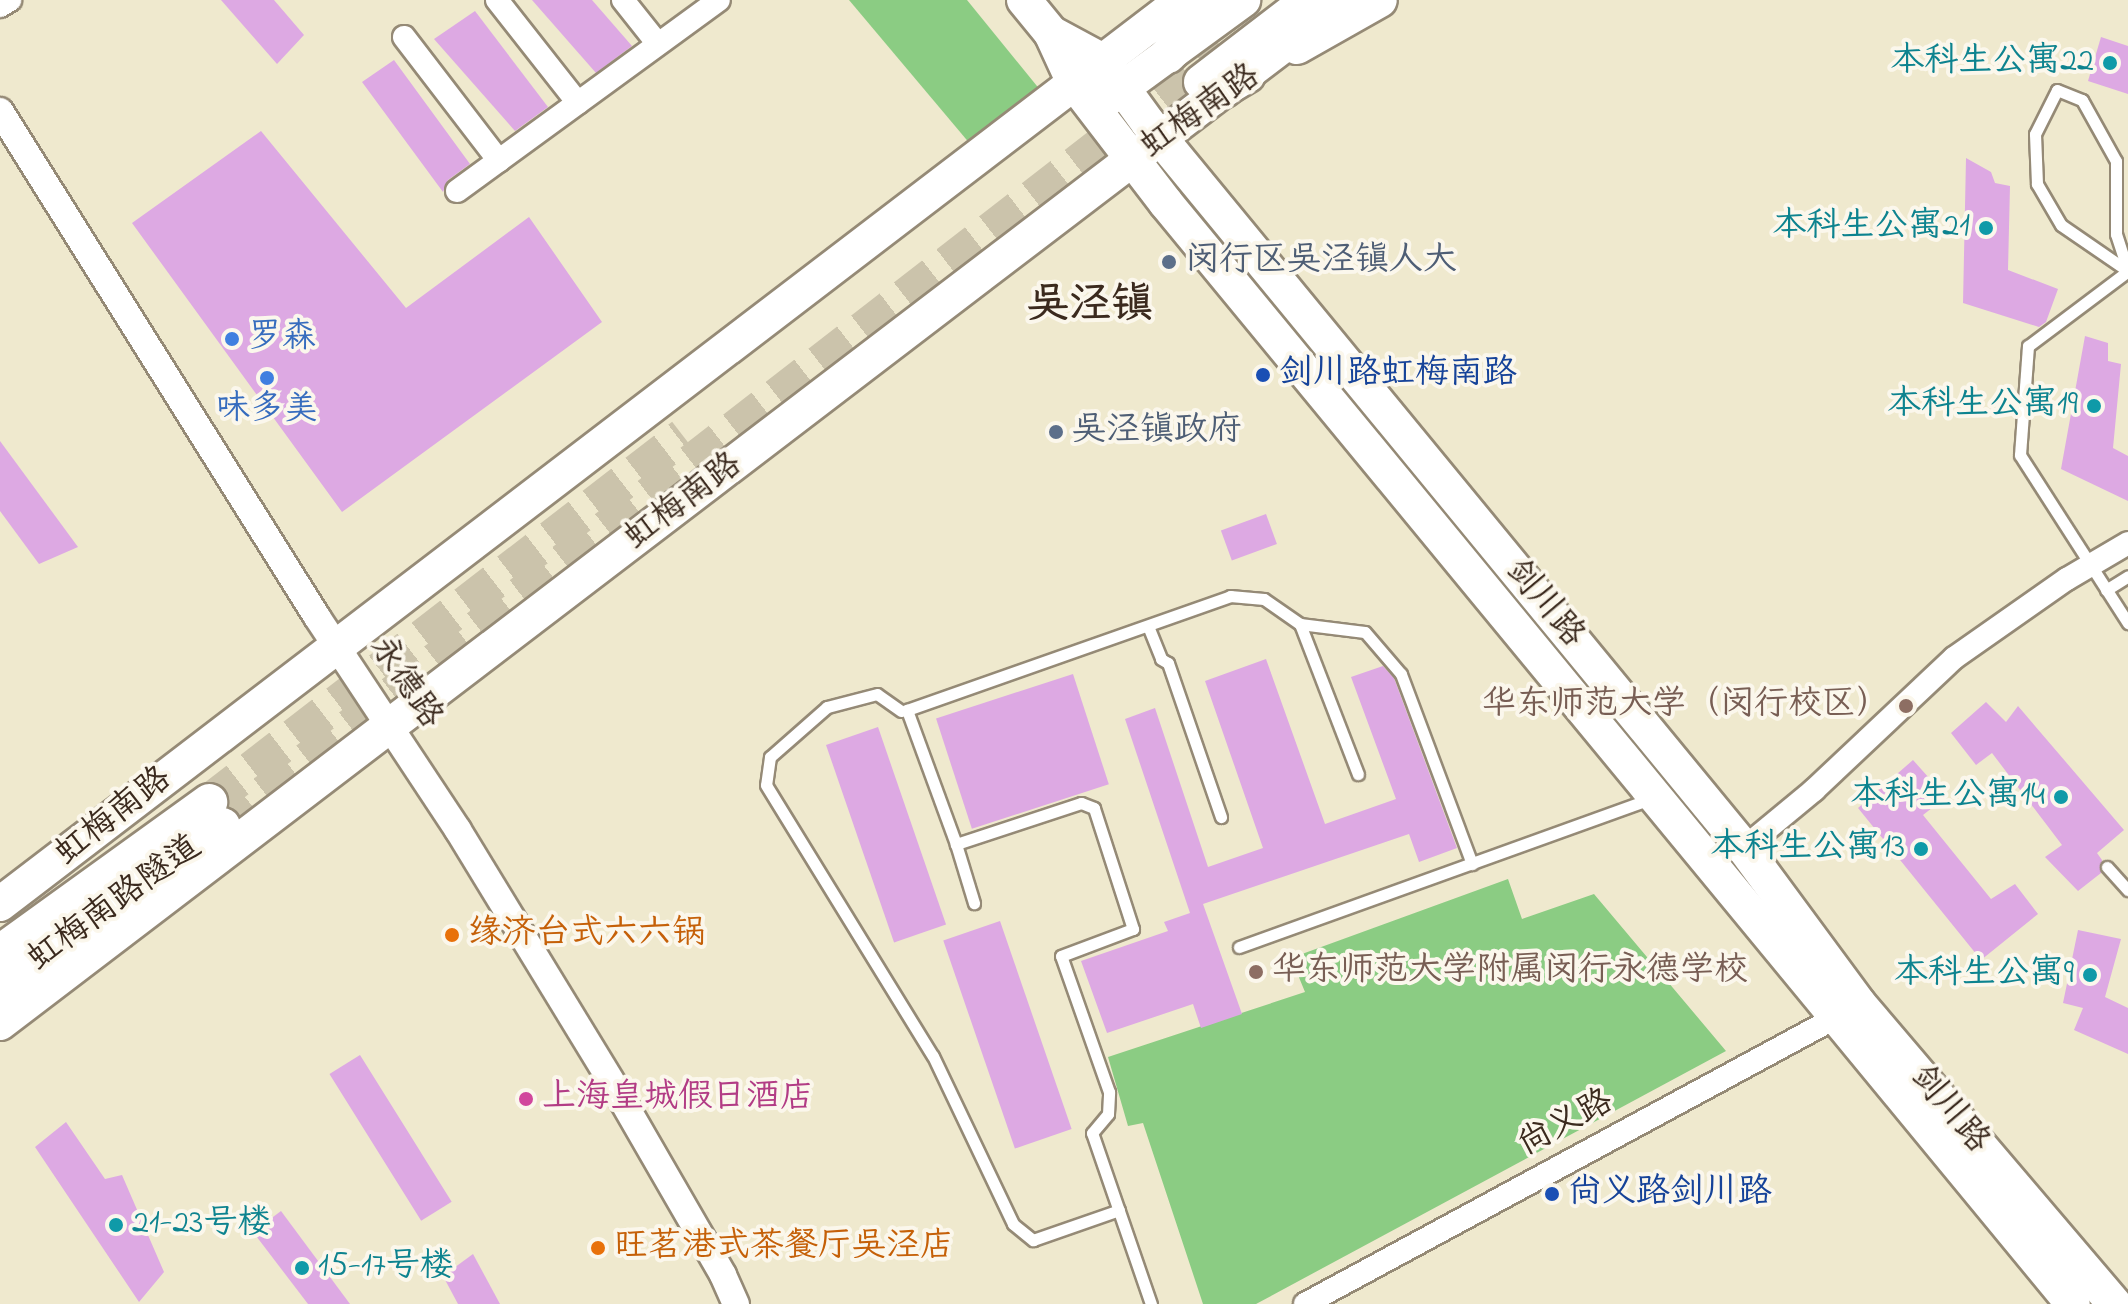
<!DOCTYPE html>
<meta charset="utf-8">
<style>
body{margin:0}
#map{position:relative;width:2128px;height:1304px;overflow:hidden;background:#efe9ce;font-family:"Indie Flower","LXGW WenKai TC",sans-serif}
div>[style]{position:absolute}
.green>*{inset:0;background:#8bcc83}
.building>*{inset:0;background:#dda9e3;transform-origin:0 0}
.trunk-tunnel>*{height:36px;margin-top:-18px;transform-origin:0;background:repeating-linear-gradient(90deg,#cbc3ab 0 36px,transparent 0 54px)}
.roads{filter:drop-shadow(2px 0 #958a76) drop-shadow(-2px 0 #958a76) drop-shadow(0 2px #958a76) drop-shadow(0 -2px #958a76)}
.service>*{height:11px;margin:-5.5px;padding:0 5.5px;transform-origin:5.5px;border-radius:5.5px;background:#fff}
.minor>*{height:22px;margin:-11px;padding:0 11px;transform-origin:11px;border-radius:11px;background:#fff}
.tertiary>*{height:26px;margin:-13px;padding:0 13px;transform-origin:13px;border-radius:13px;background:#fff}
.primary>*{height:34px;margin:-17px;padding:0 17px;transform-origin:17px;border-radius:17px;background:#fff}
.trunk>*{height:36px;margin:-18px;padding:0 18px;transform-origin:18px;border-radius:18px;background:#fff}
.dots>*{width:22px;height:22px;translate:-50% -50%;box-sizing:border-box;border:4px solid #fbf7ec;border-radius:50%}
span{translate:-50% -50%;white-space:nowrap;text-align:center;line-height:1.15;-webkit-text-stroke:8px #fbf7ec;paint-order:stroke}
.culture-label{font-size:34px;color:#0d838f}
.right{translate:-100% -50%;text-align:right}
.left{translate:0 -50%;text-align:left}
.street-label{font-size:34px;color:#3b2a1e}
.service-label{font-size:34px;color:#4e5e75}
.shop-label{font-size:34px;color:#366cbe}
.transit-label{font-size:34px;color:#164399}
.education-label{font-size:34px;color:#785e54}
.food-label{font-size:34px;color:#c56008}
.hotel-label{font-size:34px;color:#b23c85}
.district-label{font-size:42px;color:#3b2a1e;font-weight:700}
</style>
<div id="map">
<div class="green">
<div style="clip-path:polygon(849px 0,967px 0,1041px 91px,971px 145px)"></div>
<div style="clip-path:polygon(1508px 879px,1522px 919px,1594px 894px,1726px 1051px,1256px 1304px,1203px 1304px,1143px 1123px,1128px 1126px,1108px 1057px,1305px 992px,1291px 958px)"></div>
</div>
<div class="building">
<div style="clip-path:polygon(221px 0,274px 0,304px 35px,277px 64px)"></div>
<div style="clip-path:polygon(532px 0,592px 0,632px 46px,596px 73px)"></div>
<div style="clip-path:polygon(475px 11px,548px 107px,515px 131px,434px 39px)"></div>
<div style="clip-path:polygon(2101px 37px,2128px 46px,2128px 94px,2088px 81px)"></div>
<div style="clip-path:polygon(394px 60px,470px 164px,448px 180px,443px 192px,362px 82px)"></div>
<div style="clip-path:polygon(261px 131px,406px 308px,529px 217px,602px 322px,342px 512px,132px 223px)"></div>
<div style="clip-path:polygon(1966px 158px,1991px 172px,1995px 183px,2010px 186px,2008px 270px,2058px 289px,2046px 322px,2039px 327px,1963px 303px)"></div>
<div style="clip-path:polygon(2085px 336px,2108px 343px,2108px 361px,2121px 364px,2113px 448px,2128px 456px,2128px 501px,2061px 469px)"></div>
<div style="clip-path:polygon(0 441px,78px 547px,39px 564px,0 511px)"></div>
<div style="left:1266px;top:514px;width:32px;height:48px;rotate:70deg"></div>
<div style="clip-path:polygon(1266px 659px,1325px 824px,1396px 799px,1351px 677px,1383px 666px,1394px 678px,1457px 848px,1419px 862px,1409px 834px,1203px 904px,1242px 1014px,1201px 1028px,1193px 1004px,1107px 1033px,1081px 961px,1168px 931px,1164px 922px,1190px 913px,1125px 719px,1155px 708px,1208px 867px,1263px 848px,1205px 681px)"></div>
<div style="left:1073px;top:674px;width:116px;height:144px;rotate:72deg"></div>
<div style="clip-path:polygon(1986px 702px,2006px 722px,2018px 706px,2124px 830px,2097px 853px,2102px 860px,2101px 873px,2078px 891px,2045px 857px,2062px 845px,1992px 753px,1976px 765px,1951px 733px)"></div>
<div style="left:878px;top:727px;width:209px;height:55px;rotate:71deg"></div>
<div style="clip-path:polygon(1913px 760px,1946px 797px,1923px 815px,1991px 899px,2015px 884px,2038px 914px,1981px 960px,1858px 808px)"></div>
<div style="left:1000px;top:921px;width:220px;height:60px;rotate:71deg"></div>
<div style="clip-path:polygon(2078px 930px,2121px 939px,2105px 997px,2128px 1008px,2128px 1054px,2074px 1030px,2083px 1008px,2063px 1003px)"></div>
<div style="left:360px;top:1055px;width:173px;height:36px;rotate:58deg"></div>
<div style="clip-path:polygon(66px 1122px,105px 1179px,122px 1175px,164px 1272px,139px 1302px,35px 1147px)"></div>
<div style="clip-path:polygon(281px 1211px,350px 1304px,308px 1304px,253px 1232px)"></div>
<div style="clip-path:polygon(473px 1254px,500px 1304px,458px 1304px,443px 1276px)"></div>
</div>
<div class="trunk-tunnel">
<div style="left:209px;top:802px;width:599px;rotate:-37.67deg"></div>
<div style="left:222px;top:826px;width:1267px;rotate:-37.78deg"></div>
</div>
<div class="roads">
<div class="service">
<div style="left:2057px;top:90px;width:27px;rotate:22deg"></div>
<div style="left:2082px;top:100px;width:70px;rotate:60.9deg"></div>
<div style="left:2116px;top:161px;width:73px;rotate:90deg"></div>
<div style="left:2116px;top:234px;width:39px;rotate:72deg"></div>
<div style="left:2128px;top:271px;width:81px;rotate:-145.5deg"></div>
<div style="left:2061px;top:225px;width:48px;rotate:-120.3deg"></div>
<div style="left:2037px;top:184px;width:50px;rotate:-92.3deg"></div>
<div style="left:2035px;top:134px;width:49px;rotate:-63.4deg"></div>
<div style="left:2128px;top:271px;width:125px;rotate:143.1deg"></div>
<div style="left:2028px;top:346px;width:109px;rotate:94.2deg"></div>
<div style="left:2020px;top:455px;width:200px;rotate:57.3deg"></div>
<div style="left:2106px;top:590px;width:26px;rotate:-32deg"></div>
<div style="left:1300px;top:624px;width:161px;rotate:68.9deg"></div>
<div style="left:1148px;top:626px;width:35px;rotate:68deg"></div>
<div style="left:1161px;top:659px;width:8px;rotate:30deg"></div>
<div style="left:1168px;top:663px;width:163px;rotate:71deg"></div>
<div style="left:901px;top:711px;width:29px;rotate:-145deg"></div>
<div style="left:877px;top:694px;width:52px;rotate:165.4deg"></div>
<div style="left:827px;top:707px;width:76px;rotate:138.7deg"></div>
<div style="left:770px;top:757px;width:28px;rotate:98deg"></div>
<div style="left:766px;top:785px;width:318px;rotate:58.4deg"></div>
<div style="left:933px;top:1056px;width:186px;rotate:64.5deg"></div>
<div style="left:1013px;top:1224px;width:26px;rotate:39deg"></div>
<div style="left:1033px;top:1240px;width:91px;rotate:-19.2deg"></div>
<div style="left:956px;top:844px;width:62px;rotate:73deg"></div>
<div style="left:2107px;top:867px;width:31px;rotate:48deg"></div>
<div style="left:1239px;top:947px;width:438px;rotate:-19.8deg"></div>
<div style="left:1151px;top:1304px;width:181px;rotate:-109deg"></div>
<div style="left:1092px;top:1133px;width:25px;rotate:-50deg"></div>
<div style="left:1108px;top:1114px;width:22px;rotate:-87deg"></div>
<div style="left:1109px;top:1092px;width:144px;rotate:-109.4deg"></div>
<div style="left:1061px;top:956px;width:77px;rotate:-20.6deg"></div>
<div style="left:1133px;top:929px;width:127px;rotate:-107.9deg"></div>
<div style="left:1094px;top:808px;width:14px;rotate:-159deg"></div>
<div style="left:1081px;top:803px;width:132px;rotate:161.8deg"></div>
<div style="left:956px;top:844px;width:143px;rotate:-110.1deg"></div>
<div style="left:907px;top:710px;width:343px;rotate:-19.4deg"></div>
<div style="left:1230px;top:596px;width:34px;rotate:5deg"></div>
<div style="left:1264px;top:599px;width:44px;rotate:34.8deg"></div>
<div style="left:1300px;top:624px;width:65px;rotate:7deg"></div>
<div style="left:1365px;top:632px;width:55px;rotate:49.4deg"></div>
<div style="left:1401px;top:674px;width:203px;rotate:69.5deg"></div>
</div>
<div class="minor">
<div style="left:497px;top:0;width:131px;rotate:51.8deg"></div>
<div style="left:623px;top:0;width:56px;rotate:51.5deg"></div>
<div style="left:0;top:6px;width:12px;rotate:-31deg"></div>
<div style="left:404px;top:37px;width:156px;rotate:52.5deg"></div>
<div style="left:457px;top:191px;width:324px;rotate:-36.1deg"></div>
<div style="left:1744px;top:848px;width:91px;rotate:-39.6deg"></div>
<div style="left:1814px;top:790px;width:192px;rotate:-43.3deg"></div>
<div style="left:1954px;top:658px;width:138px;rotate:-35deg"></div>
<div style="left:2067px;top:579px;width:71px;rotate:-30.5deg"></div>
<div style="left:1305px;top:1304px;width:615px;rotate:-28.36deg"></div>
</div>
<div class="tertiary">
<div style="left:0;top:111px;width:597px;rotate:57.93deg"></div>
<div style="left:317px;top:617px;width:255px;rotate:56.5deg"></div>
<div style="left:458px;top:830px;width:300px;rotate:58.6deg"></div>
<div style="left:614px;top:1086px;width:218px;rotate:60deg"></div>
<div style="left:723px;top:1275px;width:32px;rotate:66deg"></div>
</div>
<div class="primary">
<div style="left:1024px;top:0;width:43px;rotate:50.7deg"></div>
<div style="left:1051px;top:33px;width:55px;rotate:65.3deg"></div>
<div style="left:1074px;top:83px;width:151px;rotate:52.5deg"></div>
<div style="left:1166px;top:203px;width:1426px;rotate:50.52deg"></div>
<div style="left:1051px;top:33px;width:59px;rotate:28.3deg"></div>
<div style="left:1103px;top:61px;width:77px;rotate:54deg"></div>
<div style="left:1148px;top:123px;width:939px;rotate:50.58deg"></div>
<div style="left:1744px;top:848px;width:194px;rotate:53.6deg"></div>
<div style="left:1859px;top:1004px;width:394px;rotate:49.6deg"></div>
<div style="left:1297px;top:47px;width:95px;rotate:-29.5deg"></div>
<div style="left:1201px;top:82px;width:135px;rotate:-37.5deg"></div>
<div style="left:1106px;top:100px;width:170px;rotate:-36.1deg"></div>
<div style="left:0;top:904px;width:1479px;rotate:-37.39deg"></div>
<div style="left:0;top:1023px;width:1538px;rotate:-37.34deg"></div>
<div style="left:1223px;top:90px;width:29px;rotate:-31deg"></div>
</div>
<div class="trunk">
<div style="left:1154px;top:24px;width:45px;rotate:-32.3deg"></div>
<div style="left:1168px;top:55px;width:76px;rotate:-46.6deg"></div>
<div style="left:1223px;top:90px;width:148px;rotate:-37.3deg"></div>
<div style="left:0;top:953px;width:258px;rotate:-35.8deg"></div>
<div style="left:0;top:988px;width:275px;rotate:-36.1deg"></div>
</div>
</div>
<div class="dots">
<div style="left:2110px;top:63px;background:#0f9aa8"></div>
<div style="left:1986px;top:228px;background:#0f9aa8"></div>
<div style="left:1169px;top:262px;background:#5c6f8a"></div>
<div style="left:232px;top:339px;background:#3f7fe0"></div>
<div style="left:1263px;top:375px;background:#1a4fb4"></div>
<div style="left:267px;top:378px;background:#3f7fe0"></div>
<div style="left:2094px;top:406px;background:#0f9aa8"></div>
<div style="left:1056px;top:432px;background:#5c6f8a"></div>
<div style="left:1906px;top:706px;background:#8d6e63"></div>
<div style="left:2061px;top:797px;background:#0f9aa8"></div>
<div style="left:1921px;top:849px;background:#0f9aa8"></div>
<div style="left:452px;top:935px;background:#e8710a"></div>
<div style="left:1256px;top:972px;background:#8d6e63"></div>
<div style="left:2090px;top:975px;background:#0f9aa8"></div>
<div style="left:526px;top:1099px;background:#d1479c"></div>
<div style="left:1552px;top:1194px;background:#1a4fb4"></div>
<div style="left:116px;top:1225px;background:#0f9aa8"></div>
<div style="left:598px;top:1248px;background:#e8710a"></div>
<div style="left:302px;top:1268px;background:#0f9aa8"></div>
</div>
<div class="culture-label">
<span class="right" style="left:2094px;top:63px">本科生公寓22</span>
<span class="right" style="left:1970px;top:228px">本科生公寓21</span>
<span class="right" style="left:2078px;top:406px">本科生公寓19</span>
<span class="right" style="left:2045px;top:797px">本科生公寓14</span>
<span class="right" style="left:1905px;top:849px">本科生公寓13</span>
<span class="right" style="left:2074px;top:975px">本科生公寓9</span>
<span class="left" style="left:132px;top:1225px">21-23号楼</span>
<span class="left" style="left:318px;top:1268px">15-17号楼</span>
</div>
<div class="street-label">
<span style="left:1201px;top:112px;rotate:-35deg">虹梅南路</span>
<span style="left:684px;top:502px;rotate:-37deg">虹梅南路</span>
<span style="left:1544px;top:604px;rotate:50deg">剑川路</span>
<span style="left:405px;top:683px;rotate:56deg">永德路</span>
<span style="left:114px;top:817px;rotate:-38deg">虹梅南路</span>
<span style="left:115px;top:904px;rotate:-36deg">虹梅南路隧道</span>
<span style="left:1949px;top:1110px;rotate:50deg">剑川路</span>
<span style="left:1566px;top:1124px;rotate:-28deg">尚义路</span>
</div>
<div class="service-label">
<span class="left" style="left:1185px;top:262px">闵行区吴泾镇人大</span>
<span class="left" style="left:1072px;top:432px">吴泾镇政府</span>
</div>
<div class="shop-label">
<span class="left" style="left:248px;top:339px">罗森</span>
<span style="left:267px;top:411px">味多美</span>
</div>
<div class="transit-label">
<span class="left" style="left:1279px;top:375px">剑川路虹梅南路</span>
<span class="left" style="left:1568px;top:1194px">尚义路剑川路</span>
</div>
<div class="education-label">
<span class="right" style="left:1890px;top:706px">华东师范大学（闵行校区）</span>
<span class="left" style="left:1272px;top:972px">华东师范大学附属闵行永德学校</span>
</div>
<div class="food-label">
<span class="left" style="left:468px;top:935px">缘济台式六六锅</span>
<span class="left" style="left:614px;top:1248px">旺茗港式茶餐厅吴泾店</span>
</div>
<div class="hotel-label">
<span class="left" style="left:542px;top:1099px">上海皇城假日酒店</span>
</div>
<div class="district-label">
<span style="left:1090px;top:306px">吴泾镇</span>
</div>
</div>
